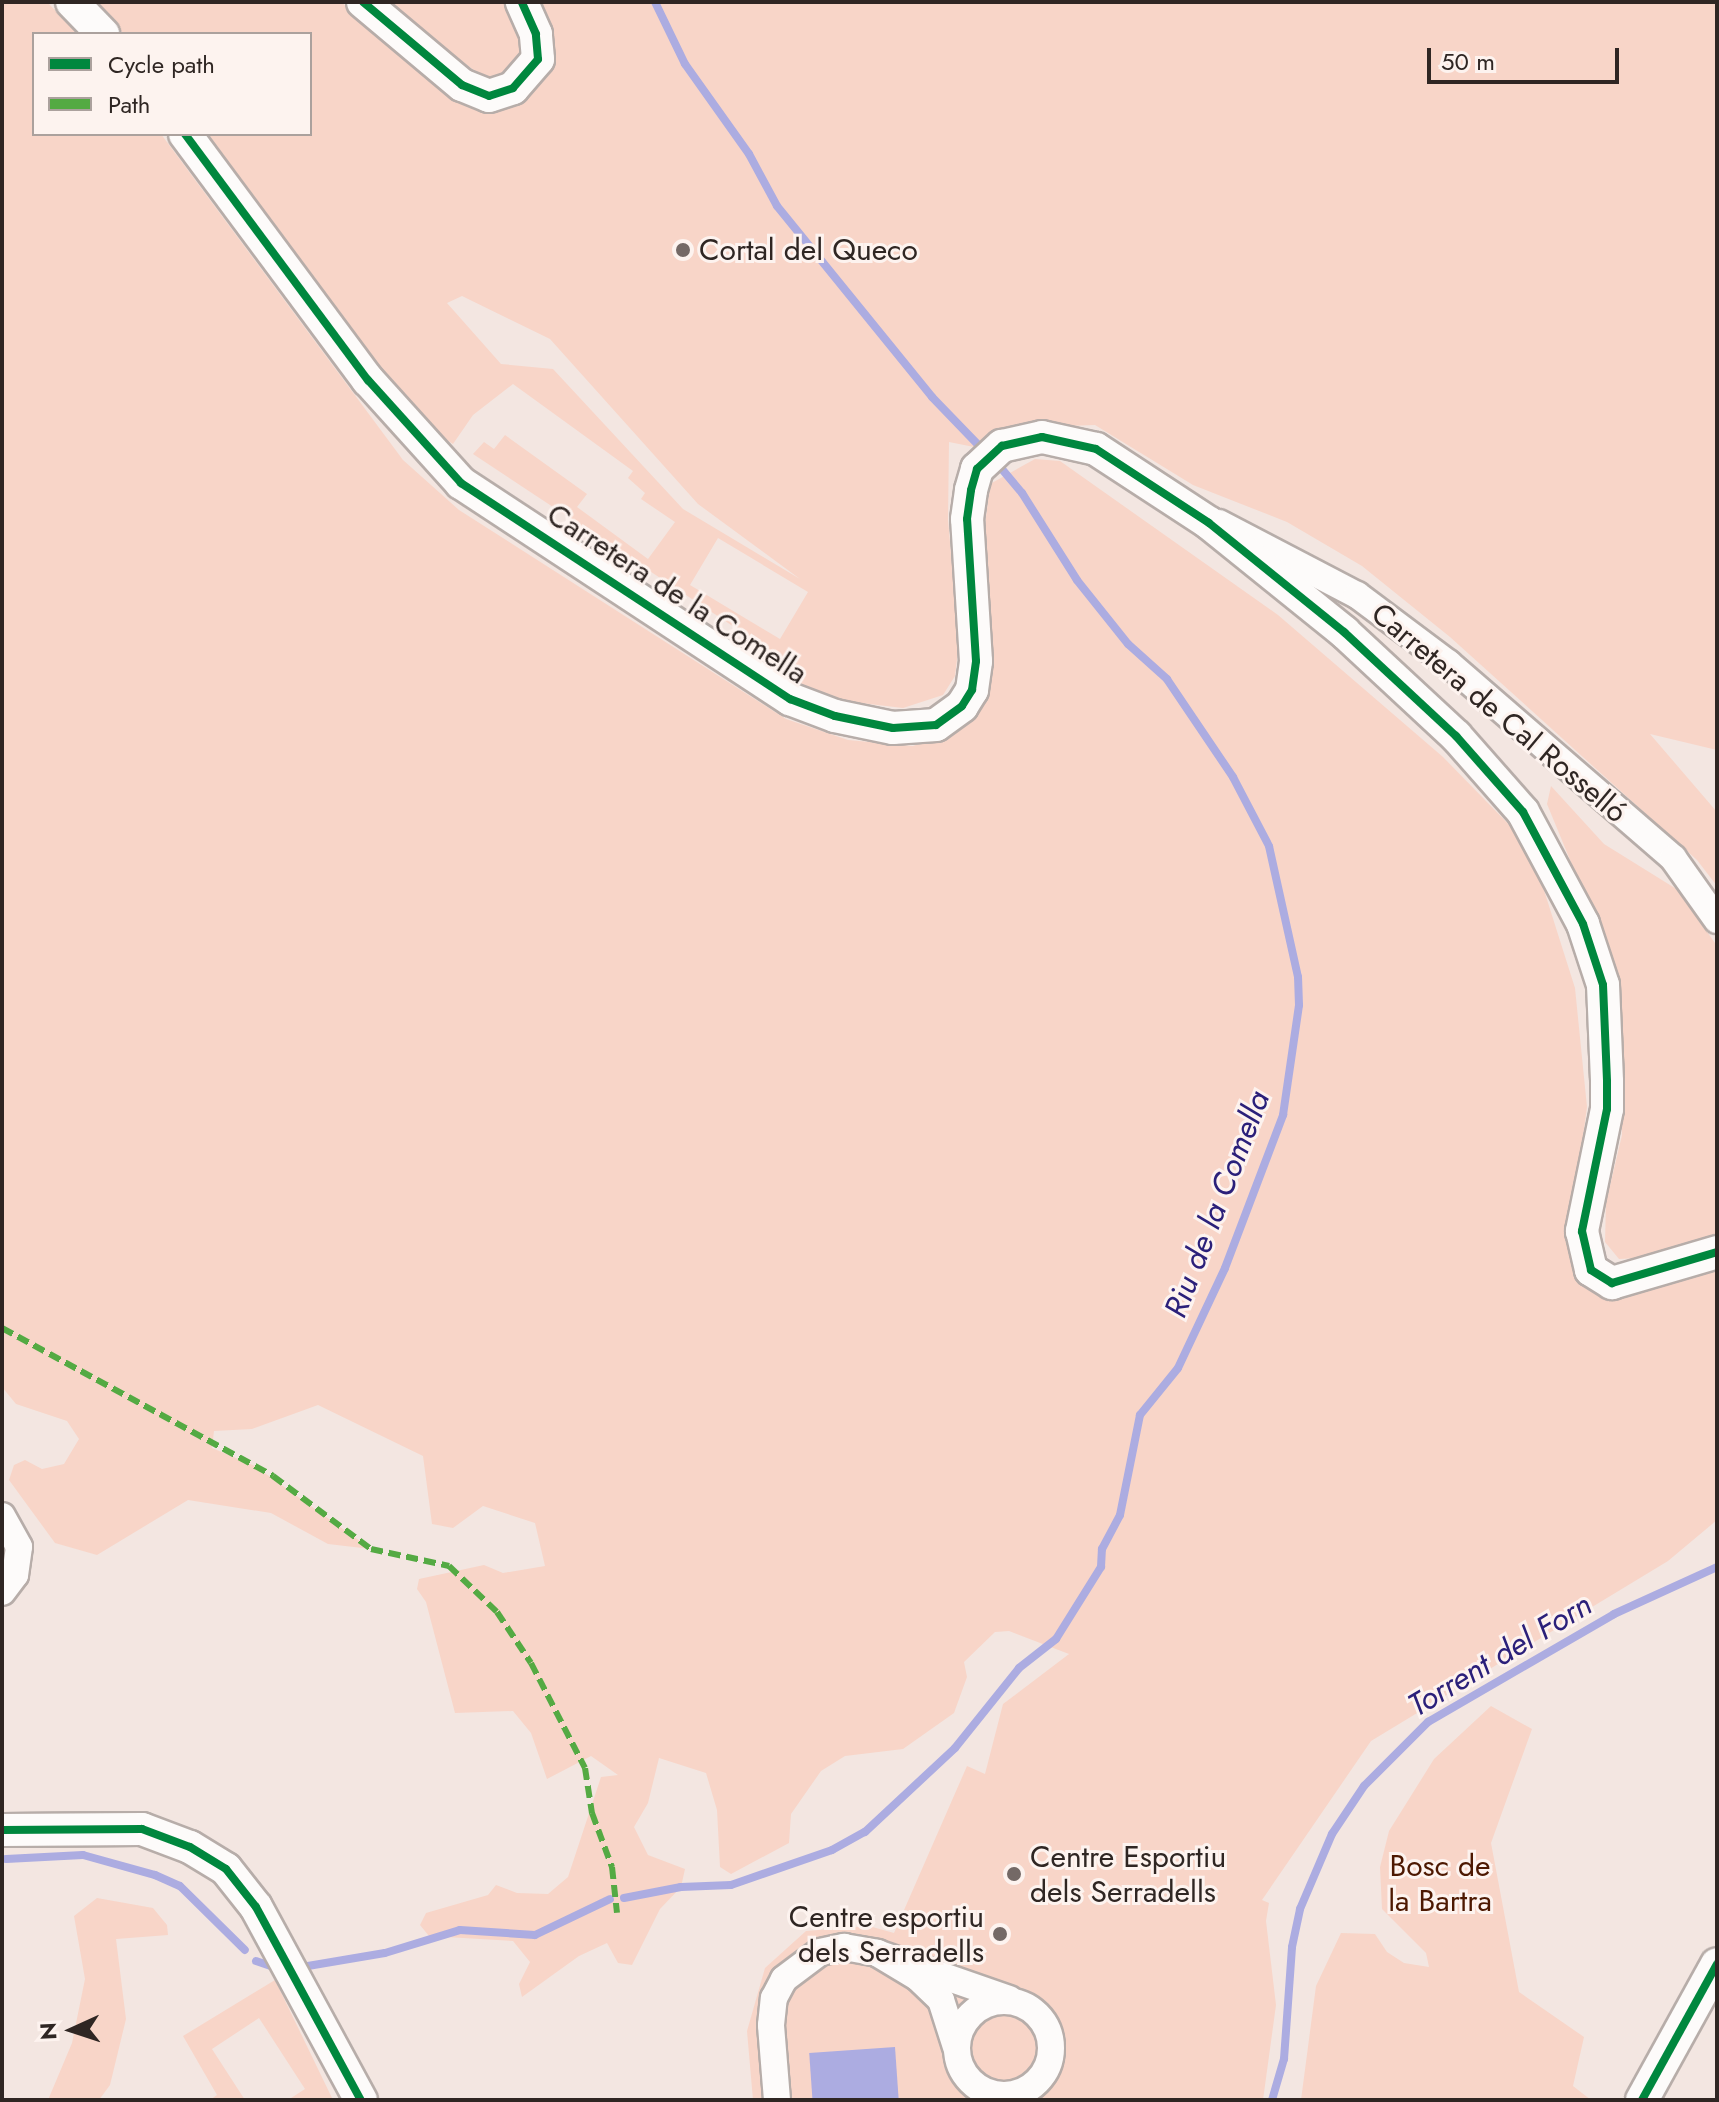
<!DOCTYPE html>
<meta charset="utf-8">
<style>
body{margin:0}
#map{position:relative;width:1719px;height:2102px;overflow:hidden;background:#f3e6e1;font-family:Jost,sans-serif}
div>[style]{position:absolute}
.green>*{inset:0;background:#f8d5c8}
.water>*{inset:0;background:#acace1;transform-origin:0 0}
.stream>*{height:8px;margin:-4px;padding:0 4px;transform-origin:4px;border-radius:4px;background:#acace1}
.roads{filter:drop-shadow(2px 0 #b7ada9) drop-shadow(-2px 0 #b7ada9) drop-shadow(0 2px #b7ada9) drop-shadow(0 -2px #b7ada9)}
.minor>*{height:26px;margin:-13px;padding:0 13px;transform-origin:13px;border-radius:13px;background:#fdfbfa}
.minor>.ring{margin:-13px;padding:0;box-sizing:content-box;background:none;border:26px solid #fdfbfa;border-radius:50%}
.major>*{height:32px;margin:-16px;padding:0 16px;transform-origin:16px;border-radius:16px;background:#fdfbfa}
.quiet>*{height:6px;margin-top:-3px;transform-origin:0;background:repeating-linear-gradient(90deg,#54aa43 0 12px,transparent 0 18px)}
.cycleway>*{height:8px;margin:-4px;padding:0 4px;transform-origin:4px;border-radius:4px;background:#00873e}
.dots>*{width:22px;height:22px;translate:-50% -50%;box-sizing:border-box;border:4px solid #fdf3ef;border-radius:50%}
span{translate:-50% -50%;white-space:nowrap;text-align:center;line-height:1.15;-webkit-text-stroke:6px #fdf3ef;paint-order:stroke}
.poi-label{font-size:30px;color:#2f2623}
.left{translate:0 -50%;text-align:left}
.right{translate:-100% -50%;text-align:right}
.street-label{font-size:30px;color:#2f2623}
.park-label{font-size:30px;color:#4d1801}
.water-label{font-size:32px;color:#2b207a;font-style:italic}
.frame{position:absolute;inset:0;border:4px solid #2f2623;pointer-events:none}
.legend{position:absolute;left:32px;top:32px;width:280px;height:104px;box-sizing:border-box;background:#fdf3ef;border:2px solid #aba19d;margin:0;padding:10px 14px;list-style:none;font-size:24px;color:#2f2623}
.legend li{display:flex;align-items:center;gap:16px;height:40px}
.legend b{width:40px;border:2px solid #aba19d}
.north{position:absolute;left:32px;top:1990px;width:80px;height:80px;-webkit-text-stroke:6px #fdf3ef;paint-order:stroke;rotate:267deg;font-size:22px;font-weight:700;line-height:32px;text-align:center;color:#2f2623}
.north::after{content:'';display:block;margin:auto;width:28px;height:36px;background:#2f2623;clip-path:polygon(50% 0,100% 100%,50% 72%,0 100%)}
.scale{position:absolute;left:1427px;top:48px;width:192px;height:36px;box-sizing:border-box;border:4px solid #2f2623;border-top:0;padding-left:10px;font-size:24px;line-height:28px;white-space:nowrap;color:#2f2623;-webkit-text-stroke:6px #fdf3ef;paint-order:stroke}
</style>
<div id="map">
<div class="green">
<div style="clip-path:polygon(2px 2px,47px 2px,78px 34px,34px 34px,34px 134px,161px 134px,403px 460px,459px 510px,786px 719px,848px 740px,913px 746px,956px 731px,984px 702px,993px 641px,983px 542px,990px 484px,1035px 459px,1060px 461px,1278px 615px,1443px 757px,1530px 846px,1575px 988px,1587px 1107px,1574px 1204px,1600px 1293px,1627px 1297px,1717px 1267px,1717px 1520px,1668px 1561px,1371px 1741px,1262px 1900px,1269px 1903px,1266px 1921px,1276px 2005px,1263px 2100px,753px 2100px,747px 2031px,765px 1968px,806px 1931px,869px 1926px,894px 1933px,967px 1766px,985px 1774px,1003px 1704px,1069px 1654px,1009px 1631px,995px 1632px,964px 1662px,967px 1677px,954px 1713px,903px 1749px,845px 1756px,821px 1771px,791px 1814px,789px 1843px,731px 1874px,720px 1867px,717px 1810px,706px 1773px,659px 1758px,648px 1803px,634px 1827px,648px 1855px,685px 1869px,681px 1887px,660px 1909px,632px 1965px,618px 1963px,607px 1943px,579px 1956px,522px 1997px,519px 1984px,530px 1962px,513px 1941px,429px 1936px,420px 1925px,426px 1913px,488px 1895px,496px 1885px,517px 1893px,548px 1894px,568px 1877px,601px 1777px,618px 1775px,591px 1756px,547px 1779px,531px 1733px,513px 1711px,455px 1713px,426px 1602px,417px 1589px,419px 1579px,484px 1565px,503px 1573px,545px 1566px,535px 1523px,483px 1506px,453px 1528px,432px 1524px,423px 1456px,318px 1405px,252px 1429px,214px 1431px,212px 1448px,255px 1466px,371px 1549px,328px 1544px,271px 1513px,188px 1500px,97px 1555px,55px 1543px,9px 1480px,14px 1465px,25px 1460px,42px 1469px,64px 1464px,79px 1439px,67px 1421px,16px 1404px,2px 1387px)"></div>
<div style="clip-path:polygon(evenodd,94px 2px,341px 2px,465px 105px,489px 111px,540px 82px,549px 64px,538px 2px,1717px 2px,1717px 750px,1650px 734px,1717px 812px,1717px 886px,1697px 860px,1450px 637px,1362px 566px,1287px 522px,1193px 485px,1095px 425px,1007px 428px,974px 447px,949px 442px,948px 520px,959px 642px,955px 676px,943px 695px,903px 708px,844px 701px,783px 680px,767px 670px,772px 652px,473px 454px,484px 442px,494px 449px,505px 435px,587px 494px,577px 507px,648px 559px,675px 522px,641px 499px,645px 493px,628px 478px,633px 471px,513px 384px,473px 415px,453px 444px,436px 433px,384px 374px,205px 134px,310px 134px,310px 34px,124px 34px,94px 2px,462px 296px,550px 339px,698px 504px,800px 579px,683px 509px,553px 369px,501px 364px,447px 303px,462px 296px,94px 2px,718px 538px,808px 592px,780px 639px,690px 585px,718px 538px)"></div>
<div style="clip-path:polygon(384px 2px,510px 2px,525px 52px,507px 75px,494px 79px,475px 71px)"></div>
<div style="clip-path:polygon(1551px 786px,1604px 844px,1678px 890px,1717px 946px,1717px 1237px,1640px 1258px,1619px 1259px,1605px 1242px,1606px 1203px,1622px 1135px,1615px 969px,1547px 804px)"></div>
<div style="clip-path:polygon(1491px 1706px,1532px 1729px,1491px 1843px,1519px 1992px,1584px 2037px,1573px 2086px,1591px 2100px,1301px 2100px,1316px 1986px,1341px 1933px,1375px 1934px,1387px 1952px,1404px 1963px,1429px 1967px,1426px 1953px,1382px 1909px,1380px 1867px,1389px 1831px,1434px 1759px)"></div>
<div style="clip-path:polygon(97px 1898px,153px 1908px,167px 1925px,168px 1935px,116px 1939px,126px 2019px,110px 2085px,99px 2100px,48px 2100px,72px 2043px,85px 1979px,74px 1916px)"></div>
<div style="clip-path:polygon(275px 1980px,333px 2100px,288px 2100px,305px 2089px,259px 2018px,212px 2049px,245px 2100px,210px 2100px,217px 2095px,183px 2036px)"></div>
</div>
<div class="water">
<div style="left:895px;top:2047px;width:53px;height:86px;rotate:86deg"></div>
</div>
<div class="stream">
<div style="left:655px;top:2px;width:69px;rotate:64.2deg"></div>
<div style="left:685px;top:64px;width:110px;rotate:54.6deg"></div>
<div style="left:749px;top:154px;width:59px;rotate:61.7deg"></div>
<div style="left:777px;top:206px;width:246px;rotate:50.9deg"></div>
<div style="left:932px;top:397px;width:78px;rotate:46deg"></div>
<div style="left:6px;top:1859px;width:77px;rotate:-3deg"></div>
<div style="left:83px;top:1855px;width:75px;rotate:15.5deg"></div>
<div style="left:155px;top:1875px;width:27px;rotate:24deg"></div>
<div style="left:180px;top:1886px;width:91px;rotate:44.6deg"></div>
<div style="left:624px;top:1898px;width:58px;rotate:-10.9deg"></div>
<div style="left:681px;top:1887px;width:50px;rotate:-2.3deg"></div>
<div style="left:731px;top:1885px;width:107px;rotate:-19.1deg"></div>
<div style="left:832px;top:1850px;width:38px;rotate:-29deg"></div>
<div style="left:865px;top:1832px;width:123px;rotate:-43deg"></div>
<div style="left:955px;top:1748px;width:102px;rotate:-51.3deg"></div>
<div style="left:1019px;top:1668px;width:47px;rotate:-38.1deg"></div>
<div style="left:1056px;top:1639px;width:85px;rotate:-58deg"></div>
<div style="left:1101px;top:1567px;width:18px;rotate:-87deg"></div>
<div style="left:1102px;top:1549px;width:38px;rotate:-62deg"></div>
<div style="left:1120px;top:1515px;width:102px;rotate:-78.7deg"></div>
<div style="left:1140px;top:1415px;width:60px;rotate:-51deg"></div>
<div style="left:1178px;top:1368px;width:110px;rotate:-64.8deg"></div>
<div style="left:1225px;top:1268px;width:164px;rotate:-69.2deg"></div>
<div style="left:1283px;top:1115px;width:111px;rotate:-81.7deg"></div>
<div style="left:1299px;top:1005px;width:28px;rotate:-92deg"></div>
<div style="left:1298px;top:977px;width:134px;rotate:-102.5deg"></div>
<div style="left:1269px;top:846px;width:78px;rotate:-117.6deg"></div>
<div style="left:1233px;top:777px;width:118px;rotate:-124deg"></div>
<div style="left:1167px;top:679px;width:52px;rotate:-138.1deg"></div>
<div style="left:1128px;top:644px;width:82px;rotate:-128.6deg"></div>
<div style="left:1077px;top:580px;width:103px;rotate:-122.3deg"></div>
<div style="left:1022px;top:493px;width:40px;rotate:-130deg"></div>
<div style="left:256px;top:1961px;width:24px;rotate:19deg"></div>
<div style="left:296px;top:1968px;width:90px;rotate:-9.6deg"></div>
<div style="left:385px;top:1953px;width:78px;rotate:-17deg"></div>
<div style="left:460px;top:1930px;width:75px;rotate:3.8deg"></div>
<div style="left:535px;top:1935px;width:83px;rotate:-25.6deg"></div>
<div style="left:1272px;top:2100px;width:43px;rotate:-73.7deg"></div>
<div style="left:1284px;top:2059px;width:112px;rotate:-85.9deg"></div>
<div style="left:1292px;top:1947px;width:39px;rotate:-78deg"></div>
<div style="left:1300px;top:1909px;width:82px;rotate:-66.9deg"></div>
<div style="left:1332px;top:1834px;width:58px;rotate:-56.3deg"></div>
<div style="left:1364px;top:1786px;width:91px;rotate:-45deg"></div>
<div style="left:1428px;top:1722px;width:215px;rotate:-30.1deg"></div>
<div style="left:1614px;top:1614px;width:113px;rotate:-24.5deg"></div>
</div>
<div class="roads">
<div class="minor">
<div style="left:1219px;top:523px;width:156px;rotate:27.6deg"></div>
<div style="left:1357px;top:595px;width:114px;rotate:36.8deg"></div>
<div style="left:1448px;top:663px;width:298px;rotate:40.9deg"></div>
<div style="left:1673px;top:858px;width:76px;rotate:54.6deg"></div>
<div style="left:2px;top:1516px;width:35px;rotate:61deg"></div>
<div style="left:19px;top:1547px;width:28px;rotate:98deg"></div>
<div style="left:15px;top:1575px;width:21px;rotate:127deg"></div>
<div class="ring" style="left:957px;top:2001px;width:68px;height:68px"></div>
<div style="left:956px;top:2047px;width:49px;rotate:-107.7deg"></div>
<div style="left:941px;top:2000px;width:33px;rotate:-136deg"></div>
<div style="left:917px;top:1977px;width:47px;rotate:-149deg"></div>
<div style="left:877px;top:1953px;width:140px;rotate:19.2deg"></div>
<div style="left:777px;top:2100px;width:75px;rotate:-94.6deg"></div>
<div style="left:771px;top:2025px;width:27px;rotate:-84deg"></div>
<div style="left:774px;top:1998px;width:21px;rotate:-62deg"></div>
<div style="left:784px;top:1979px;width:45px;rotate:-36.9deg"></div>
<div style="left:820px;top:1952px;width:25px;rotate:-12deg"></div>
<div style="left:844px;top:1947px;width:34px;rotate:10deg"></div>
</div>
<div class="major">
<div style="left:72px;top:2px;width:45px;rotate:45.9deg"></div>
<div style="left:363px;top:2px;width:129px;rotate:40deg"></div>
<div style="left:462px;top:85px;width:29px;rotate:22deg"></div>
<div style="left:489px;top:96px;width:25px;rotate:-18deg"></div>
<div style="left:513px;top:88px;width:38px;rotate:-49deg"></div>
<div style="left:538px;top:59px;width:25px;rotate:-95deg"></div>
<div style="left:536px;top:34px;width:35px;rotate:-114deg"></div>
<div style="left:185px;top:134px;width:307px;rotate:53.4deg"></div>
<div style="left:368px;top:380px;width:139px;rotate:47.9deg"></div>
<div style="left:461px;top:483px;width:394px;rotate:33.3deg"></div>
<div style="left:790px;top:699px;width:48px;rotate:20.7deg"></div>
<div style="left:835px;top:716px;width:59px;rotate:11.7deg"></div>
<div style="left:893px;top:728px;width:43px;rotate:-4deg"></div>
<div style="left:936px;top:725px;width:32px;rotate:-36deg"></div>
<div style="left:962px;top:706px;width:19px;rotate:-58deg"></div>
<div style="left:972px;top:690px;width:29px;rotate:-82deg"></div>
<div style="left:976px;top:661px;width:142px;rotate:-93.6deg"></div>
<div style="left:967px;top:519px;width:29px;rotate:-82deg"></div>
<div style="left:971px;top:490px;width:22px;rotate:-74deg"></div>
<div style="left:977px;top:469px;width:34px;rotate:-43deg"></div>
<div style="left:1002px;top:446px;width:41px;rotate:-12.7deg"></div>
<div style="left:1042px;top:437px;width:55px;rotate:12.5deg"></div>
<div style="left:1096px;top:449px;width:135px;rotate:33.2deg"></div>
<div style="left:1209px;top:523px;width:174px;rotate:38.9deg"></div>
<div style="left:1344px;top:632px;width:153px;rotate:42.9deg"></div>
<div style="left:1456px;top:736px;width:101px;rotate:48.6deg"></div>
<div style="left:1523px;top:812px;width:127px;rotate:61.8deg"></div>
<div style="left:1583px;top:924px;width:64px;rotate:71.8deg"></div>
<div style="left:1603px;top:985px;width:97px;rotate:87.6deg"></div>
<div style="left:1607px;top:1082px;width:27px;rotate:90deg"></div>
<div style="left:1607px;top:1109px;width:125px;rotate:101.6deg"></div>
<div style="left:1582px;top:1231px;width:40px;rotate:77deg"></div>
<div style="left:1591px;top:1270px;width:25px;rotate:32deg"></div>
<div style="left:1612px;top:1283px;width:109px;rotate:-16.4deg"></div>
<div style="left:2px;top:1830px;width:140px;rotate:-0.4deg"></div>
<div style="left:142px;top:1829px;width:51px;rotate:20.6deg"></div>
<div style="left:190px;top:1847px;width:42px;rotate:31.4deg"></div>
<div style="left:226px;top:1869px;width:48px;rotate:51.7deg"></div>
<div style="left:256px;top:1907px;width:220px;rotate:61.5deg"></div>
<div style="left:1642px;top:2100px;width:155px;rotate:-61.1deg"></div>
</div>
</div>
<div class="quiet">
<div style="left:2px;top:1328px;width:309px;rotate:28.6deg"></div>
<div style="left:273px;top:1476px;width:122px;rotate:36.7deg"></div>
<div style="left:371px;top:1549px;width:80px;rotate:12.3deg"></div>
<div style="left:449px;top:1566px;width:66px;rotate:43.8deg"></div>
<div style="left:497px;top:1612px;width:61px;rotate:56.3deg"></div>
<div style="left:531px;top:1663px;width:118px;rotate:62.8deg"></div>
<div style="left:585px;top:1768px;width:46px;rotate:81.2deg"></div>
<div style="left:592px;top:1813px;width:58px;rotate:69.7deg"></div>
<div style="left:612px;top:1867px;width:46px;rotate:83.8deg"></div>
</div>
<div class="cycleway">
<div style="left:363px;top:2px;width:129px;rotate:40deg"></div>
<div style="left:462px;top:85px;width:29px;rotate:22deg"></div>
<div style="left:489px;top:96px;width:25px;rotate:-18deg"></div>
<div style="left:513px;top:88px;width:38px;rotate:-49deg"></div>
<div style="left:538px;top:59px;width:25px;rotate:-95deg"></div>
<div style="left:536px;top:34px;width:35px;rotate:-114deg"></div>
<div style="left:185px;top:134px;width:307px;rotate:53.4deg"></div>
<div style="left:368px;top:380px;width:139px;rotate:47.9deg"></div>
<div style="left:461px;top:483px;width:394px;rotate:33.3deg"></div>
<div style="left:790px;top:699px;width:48px;rotate:20.7deg"></div>
<div style="left:835px;top:716px;width:59px;rotate:11.7deg"></div>
<div style="left:893px;top:728px;width:43px;rotate:-4deg"></div>
<div style="left:936px;top:725px;width:32px;rotate:-36deg"></div>
<div style="left:962px;top:706px;width:19px;rotate:-58deg"></div>
<div style="left:972px;top:690px;width:29px;rotate:-82deg"></div>
<div style="left:976px;top:661px;width:142px;rotate:-93.6deg"></div>
<div style="left:967px;top:519px;width:29px;rotate:-82deg"></div>
<div style="left:971px;top:490px;width:22px;rotate:-74deg"></div>
<div style="left:977px;top:469px;width:34px;rotate:-43deg"></div>
<div style="left:1002px;top:446px;width:41px;rotate:-12.7deg"></div>
<div style="left:1042px;top:437px;width:55px;rotate:12.5deg"></div>
<div style="left:1096px;top:449px;width:135px;rotate:33.2deg"></div>
<div style="left:1209px;top:523px;width:174px;rotate:38.9deg"></div>
<div style="left:1344px;top:632px;width:153px;rotate:42.9deg"></div>
<div style="left:1456px;top:736px;width:101px;rotate:48.6deg"></div>
<div style="left:1523px;top:812px;width:127px;rotate:61.8deg"></div>
<div style="left:1583px;top:924px;width:64px;rotate:71.8deg"></div>
<div style="left:1603px;top:985px;width:97px;rotate:87.6deg"></div>
<div style="left:1607px;top:1082px;width:27px;rotate:90deg"></div>
<div style="left:1607px;top:1109px;width:125px;rotate:101.6deg"></div>
<div style="left:1582px;top:1231px;width:40px;rotate:77deg"></div>
<div style="left:1591px;top:1270px;width:25px;rotate:32deg"></div>
<div style="left:1612px;top:1283px;width:109px;rotate:-16.4deg"></div>
<div style="left:2px;top:1830px;width:140px;rotate:-0.4deg"></div>
<div style="left:142px;top:1829px;width:51px;rotate:20.6deg"></div>
<div style="left:190px;top:1847px;width:42px;rotate:31.4deg"></div>
<div style="left:226px;top:1869px;width:48px;rotate:51.7deg"></div>
<div style="left:256px;top:1907px;width:220px;rotate:61.5deg"></div>
<div style="left:1642px;top:2100px;width:155px;rotate:-61.1deg"></div>
</div>
<div class="dots">
<div style="left:683px;top:250px;background:#746966"></div>
<div style="left:1014px;top:1874px;background:#746966"></div>
<div style="left:1000px;top:1934px;background:#746966"></div>
</div>
<div class="poi-label">
<span class="left" style="left:699px;top:250px">Cortal del Queco</span>
<span class="left" style="left:1030px;top:1874px">Centre Esportiu<br>dels Serradells</span>
<span class="right" style="left:984px;top:1934px">Centre esportiu<br>dels Serradells</span>
</div>
<div class="street-label">
<span style="left:677px;top:594px;rotate:33deg">Carretera de la Comella</span>
<span style="left:1499px;top:713px;rotate:40deg">Carretera de Cal Rosselló</span>
</div>
<div class="park-label">
<span style="left:1440px;top:1883px">Bosc de<br>la Bartra</span>
</div>
<div class="water-label">
<span style="left:1217px;top:1204px;rotate:-69deg">Riu de la Comella</span>
<span style="left:1500px;top:1655px;rotate:-31deg">Torrent del Forn</span>
</div>
<div class="frame"></div>
<ul class="legend">
<li><b style="height:10px;background:#00873e"></b>Cycle path</li>
<li><b style="height:10px;background:#54aa43"></b>Path</li>
</ul>
<div class="north">N</div>
<div class="scale">50 m</div>
</div>
